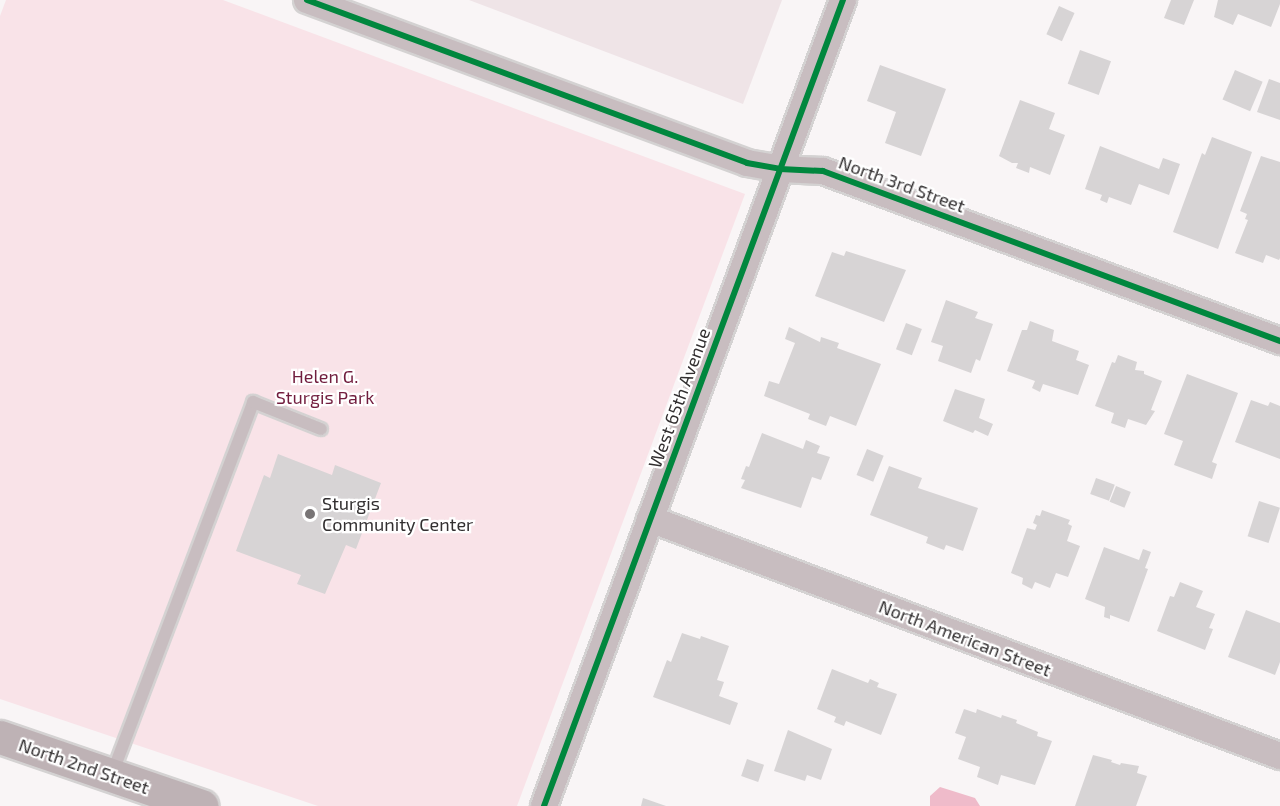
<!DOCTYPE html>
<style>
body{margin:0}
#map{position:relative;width:1280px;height:806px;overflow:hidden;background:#f9f5f6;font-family:"Exo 2",sans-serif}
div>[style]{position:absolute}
.built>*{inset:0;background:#efe4e7}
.green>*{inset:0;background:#f9e3e8}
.water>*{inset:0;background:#efbbca}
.building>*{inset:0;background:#d7d4d5;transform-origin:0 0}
.roads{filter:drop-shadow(2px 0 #d4d2d2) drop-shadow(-2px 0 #d4d2d2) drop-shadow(0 2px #d4d2d2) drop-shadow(0 -2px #d4d2d2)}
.lane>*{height:12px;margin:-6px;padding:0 6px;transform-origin:6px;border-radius:6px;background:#c8bdc0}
.street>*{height:26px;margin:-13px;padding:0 13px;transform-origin:13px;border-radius:13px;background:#c8bdc0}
.secondary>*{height:33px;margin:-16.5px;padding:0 16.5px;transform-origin:16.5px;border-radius:16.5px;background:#beb2b5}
.cycleway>*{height:6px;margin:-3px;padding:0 3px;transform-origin:3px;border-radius:3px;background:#00873e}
.dots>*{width:16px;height:16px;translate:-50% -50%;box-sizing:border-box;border:3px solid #fff;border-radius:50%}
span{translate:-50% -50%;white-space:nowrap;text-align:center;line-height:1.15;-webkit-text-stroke:4.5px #fff;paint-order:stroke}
.street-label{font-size:18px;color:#322f30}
.park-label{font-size:18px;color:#711d3e}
.poi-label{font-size:18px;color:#322f30}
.left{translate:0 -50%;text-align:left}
</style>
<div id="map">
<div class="built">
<div style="clip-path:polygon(469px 0,782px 0,743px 104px)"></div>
</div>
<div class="green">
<div style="clip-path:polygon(6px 0,223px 0,745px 194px,517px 806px,318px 806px,0 699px,0 16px)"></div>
</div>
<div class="water">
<div style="clip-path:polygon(940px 787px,975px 798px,980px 806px,930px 806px,930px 796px)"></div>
</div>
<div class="building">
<div style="clip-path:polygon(1171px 0,1194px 0,1184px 25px,1164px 18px)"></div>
<div style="clip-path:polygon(1218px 0,1280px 0,1280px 4px,1271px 27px,1238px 14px,1233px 25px,1214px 17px)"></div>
<div style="left:1059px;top:6px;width:17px;height:31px;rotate:24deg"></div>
<div style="left:1080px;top:50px;width:33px;height:36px;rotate:20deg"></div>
<div style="clip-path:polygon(880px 65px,946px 89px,921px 156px,885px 143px,896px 112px,867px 101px)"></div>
<div style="left:1235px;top:70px;width:30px;height:32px;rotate:23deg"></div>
<div style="clip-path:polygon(1269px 79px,1280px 83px,1280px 120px,1257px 112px)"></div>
<div style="clip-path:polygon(1020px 100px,1055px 113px,1049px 129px,1065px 135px,1050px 175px,1030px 167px,1029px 173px,1016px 168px,1018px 163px,1012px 163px,999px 156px)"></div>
<div style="clip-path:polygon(1212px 137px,1252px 152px,1218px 249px,1173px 232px,1202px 153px,1205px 155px)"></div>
<div style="clip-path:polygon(1100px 146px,1159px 169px,1163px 158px,1180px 164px,1169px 195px,1139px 184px,1131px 205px,1109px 197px,1107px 203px,1100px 200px,1102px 195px,1085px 189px)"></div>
<div style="clip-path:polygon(1261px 156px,1280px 162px,1280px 258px,1279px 260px,1266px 255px,1263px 263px,1235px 253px,1248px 220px,1245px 219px,1247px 214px,1240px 211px)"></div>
<div style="clip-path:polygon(846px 251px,906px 270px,884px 322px,815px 296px,832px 252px,844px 256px)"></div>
<div style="clip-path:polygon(946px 300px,978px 312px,975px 318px,993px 324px,980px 361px,976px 359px,971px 373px,938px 361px,943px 346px,931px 342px)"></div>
<div style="clip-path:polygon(1030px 321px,1054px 330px,1052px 341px,1079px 351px,1076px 360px,1089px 365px,1078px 395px,1043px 384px,1040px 392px,1032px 388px,1035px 381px,1007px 371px,1022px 330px,1027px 330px)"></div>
<div style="left:906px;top:323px;width:17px;height:28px;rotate:21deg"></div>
<div style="clip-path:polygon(789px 327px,820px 342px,821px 337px,839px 343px,837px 348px,881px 364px,856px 426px,830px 416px,826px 426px,808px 419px,810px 414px,764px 396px,769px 381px,779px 384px,795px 343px,785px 339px)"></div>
<div style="clip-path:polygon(1118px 355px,1137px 362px,1135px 370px,1144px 371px,1144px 374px,1162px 381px,1151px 410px,1155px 411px,1146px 425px,1128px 419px,1125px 428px,1111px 423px,1114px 413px,1095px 406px,1112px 362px,1115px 363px)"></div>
<div style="clip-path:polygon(1187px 374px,1238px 393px,1212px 462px,1217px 464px,1212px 479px,1174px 465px,1183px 441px,1164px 434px)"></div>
<div style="clip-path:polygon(955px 389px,985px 399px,979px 418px,993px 424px,988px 436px,975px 430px,973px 433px,943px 421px)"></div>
<div style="clip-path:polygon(1251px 400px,1268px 406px,1270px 402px,1280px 406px,1280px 459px,1235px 442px)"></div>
<div style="clip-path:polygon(762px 433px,803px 449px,806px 440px,820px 446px,817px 453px,830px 457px,821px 480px,812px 477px,801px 508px,741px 488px,745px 480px,741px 479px,746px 466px,749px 467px)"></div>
<div style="left:867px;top:449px;width:18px;height:28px;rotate:22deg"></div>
<div style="clip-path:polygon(278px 454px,332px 475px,335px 465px,381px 483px,356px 549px,346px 545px,325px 594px,297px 584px,301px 575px,236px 551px,264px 475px,270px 478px)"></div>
<div style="clip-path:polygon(889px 466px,922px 478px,918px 488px,978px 508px,963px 551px,946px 545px,944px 550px,926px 543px,928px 537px,870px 515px)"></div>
<div style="left:1096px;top:478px;width:20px;height:17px;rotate:20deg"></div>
<div style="left:1116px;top:486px;width:16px;height:17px;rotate:22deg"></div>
<div style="left:1259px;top:501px;width:22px;height:37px;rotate:18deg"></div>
<div style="clip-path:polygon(1042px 510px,1070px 520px,1068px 524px,1072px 526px,1067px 541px,1080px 546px,1068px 577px,1056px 573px,1050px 588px,1035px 582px,1032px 589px,1022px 584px,1023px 578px,1011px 573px,1027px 528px,1035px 530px,1037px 525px,1033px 523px,1036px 515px,1040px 516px)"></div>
<div style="clip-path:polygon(1104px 547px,1139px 560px,1143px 549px,1151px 552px,1145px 568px,1148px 569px,1129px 622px,1110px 615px,1110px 619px,1104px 617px,1105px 607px,1085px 599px)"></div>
<div style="clip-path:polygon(1180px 582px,1203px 591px,1196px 607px,1215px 614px,1209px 628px,1213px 629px,1205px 650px,1157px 631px,1170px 596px,1174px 597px)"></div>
<div style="clip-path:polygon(1246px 610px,1280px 623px,1280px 662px,1275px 675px,1228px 657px)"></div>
<div style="clip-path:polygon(682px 633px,700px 639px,701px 636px,729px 646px,717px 680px,724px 682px,719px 696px,738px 703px,730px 725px,653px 697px,667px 660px,671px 662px)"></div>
<div style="clip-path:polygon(832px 669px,868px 683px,870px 679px,879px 683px,877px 687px,897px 694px,881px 735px,846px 721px,844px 726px,834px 722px,836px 717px,817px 709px)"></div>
<div style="clip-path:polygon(964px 709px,976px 713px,977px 709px,1001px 718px,1002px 715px,1017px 720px,1016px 723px,1038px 732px,1037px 736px,1052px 741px,1035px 785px,1001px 775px,998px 785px,977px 777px,980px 767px,958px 759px,966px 737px,955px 733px)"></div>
<div style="clip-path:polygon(788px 730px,832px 749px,821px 780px,807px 775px,805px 781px,774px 771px)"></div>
<div style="clip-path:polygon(1093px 755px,1112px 760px,1111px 762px,1120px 765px,1121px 763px,1139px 766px,1137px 773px,1147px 776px,1136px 806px,1075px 806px)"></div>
<div style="left:747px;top:759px;width:18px;height:18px;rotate:19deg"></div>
<div style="clip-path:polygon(643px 798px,666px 806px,641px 806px)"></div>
</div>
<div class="roads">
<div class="lane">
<div style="left:112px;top:774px;width:398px;rotate:-69.2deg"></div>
<div style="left:253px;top:402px;width:73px;rotate:21.7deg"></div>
</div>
<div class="street">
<div style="left:307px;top:0;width:469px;rotate:20.3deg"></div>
<div style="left:747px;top:163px;width:34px;rotate:10deg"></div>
<div style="left:780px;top:169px;width:43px;rotate:2.7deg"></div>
<div style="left:823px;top:171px;width:488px;rotate:20.4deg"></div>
<div style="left:650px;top:519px;width:673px;rotate:20.62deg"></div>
<div style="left:544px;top:806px;width:860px;rotate:-69.65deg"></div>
</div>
<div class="secondary">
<div style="left:0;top:737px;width:213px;rotate:18.9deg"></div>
</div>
</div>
<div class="cycleway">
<div style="left:307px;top:0;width:469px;rotate:20.3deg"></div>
<div style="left:747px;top:163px;width:34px;rotate:10deg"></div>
<div style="left:780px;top:169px;width:43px;rotate:2.7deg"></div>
<div style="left:823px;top:171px;width:488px;rotate:20.4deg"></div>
<div style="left:544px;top:806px;width:860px;rotate:-69.65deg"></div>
</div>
<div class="dots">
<div style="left:310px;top:514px;background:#787475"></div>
</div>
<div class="street-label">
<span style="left:902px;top:184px;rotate:20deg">North 3rd Street</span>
<span style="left:679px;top:398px;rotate:-70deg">West 65th Avenue</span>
<span style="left:965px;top:638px;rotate:21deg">North American Street</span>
<span style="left:84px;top:766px;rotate:19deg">North 2nd Street</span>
</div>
<div class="park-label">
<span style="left:325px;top:387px">Helen G.<br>Sturgis Park</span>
</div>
<div class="poi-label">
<span class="left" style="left:322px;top:514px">Sturgis<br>Community Center</span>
</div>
</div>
